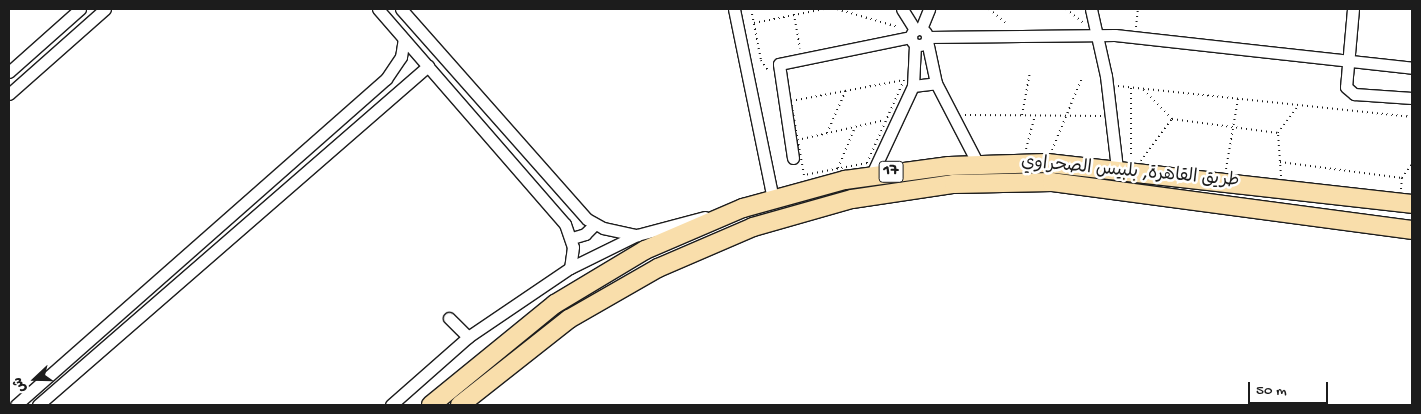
<!DOCTYPE html>
<meta charset="utf-8">
<style>
body{margin:0}
#map{position:relative;width:1421px;height:414px;overflow:hidden;background:#fff;font-family:"Gochi Hand","Playpen Sans Arabic",sans-serif}
div>[style]{position:absolute}
.path>*{height:2px;margin-top:-1px;transform-origin:0;background:repeating-linear-gradient(90deg,#1c1c1c 0 1px,transparent 0 5px)}
.roads{filter:drop-shadow(1px 0 #1c1c1c) drop-shadow(-1px 0 #1c1c1c) drop-shadow(0 1px #1c1c1c) drop-shadow(0 -1px #1c1c1c)}
.minor>*{height:11px;margin:-5.5px;padding:0 5.5px;transform-origin:5.5px;border-radius:5.5px;background:#fff}
.minor>.ring{margin:-5.5px;padding:0;box-sizing:content-box;background:none;border:11px solid #fff;border-radius:50%}
.highway>*{height:18px;margin:-9px;padding:0 9px;transform-origin:9px;border-radius:9px;background:#f9deab}
span{translate:-50% -50%;white-space:nowrap;text-align:center;line-height:1.15;-webkit-text-stroke:5px #fff;paint-order:stroke}
.shield-label span{padding:1px 4px;background:#fff;border:1px solid;border-radius:4px;-webkit-text-stroke-width:0}
.shield-label{font-size:16px;color:#1c1c1c;font-weight:700}
.street-label{font-size:18px;color:#1c1c1c}
.frame{position:absolute;inset:0;border:10px solid #1c1c1c;pointer-events:none}
.north{position:absolute;left:10px;top:354px;width:50px;height:50px;-webkit-text-stroke:4px #fff;paint-order:stroke;rotate:249deg;font-size:14px;font-weight:700;line-height:20px;text-align:center;color:#1c1c1c}
.north::after{content:'';display:block;margin:auto;width:18px;height:22px;background:#1c1c1c;clip-path:polygon(50% 0,100% 100%,50% 72%,0 100%)}
.scale{position:absolute;left:1248px;top:382px;width:80px;height:22px;box-sizing:border-box;border:2px solid #1c1c1c;border-top:0;padding-left:6px;font-size:15px;line-height:18px;white-space:nowrap;color:#1c1c1c;-webkit-text-stroke:4px #fff;paint-order:stroke}
</style>
<div id="map">
<div class="path">
<div style="left:751px;top:9px;width:52px;rotate:78.9deg"></div>
<div style="left:761px;top:60px;width:12px;rotate:55deg"></div>
<div style="left:793px;top:9px;width:40px;rotate:80deg"></div>
<div style="left:837px;top:9px;width:64px;rotate:16.4deg"></div>
<div style="left:989px;top:9px;width:25px;rotate:40deg"></div>
<div style="left:1066px;top:9px;width:22px;rotate:39deg"></div>
<div style="left:754px;top:23px;width:71px;rotate:-11.3deg"></div>
<div style="left:1136px;top:27px;width:18px;rotate:-84deg"></div>
<div style="left:904px;top:80px;width:91px;rotate:114deg"></div>
<div style="left:867px;top:163px;width:64px;rotate:169.2deg"></div>
<div style="left:804px;top:175px;width:75px;rotate:-100deg"></div>
<div style="left:791px;top:101px;width:115px;rotate:-10.5deg"></div>
<div style="left:1118px;top:86px;width:296px;rotate:6deg"></div>
<div style="left:1131px;top:88px;width:70px;rotate:90deg"></div>
<div style="left:965px;top:115px;width:136px;rotate:0.4deg"></div>
<div style="left:1022px;top:115px;width:44px;rotate:-79.5deg"></div>
<div style="left:1172px;top:119px;width:107px;rotate:7.5deg"></div>
<div style="left:827px;top:133px;width:47px;rotate:-66.2deg"></div>
<div style="left:802px;top:139px;width:85px;rotate:-12.9deg"></div>
<div style="left:1026px;top:149px;width:35px;rotate:-75deg"></div>
<div style="left:1052px;top:150px;width:78px;rotate:-67.4deg"></div>
<div style="left:1141px;top:161px;width:52px;rotate:-53.6deg"></div>
<div style="left:1172px;top:119px;width:43px;rotate:-134.1deg"></div>
<div style="left:1280px;top:162px;width:123px;rotate:7.5deg"></div>
<div style="left:838px;top:168px;width:44px;rotate:-67.5deg"></div>
<div style="left:1226px;top:169px;width:71px;rotate:-80.3deg"></div>
<div style="left:1281px;top:176px;width:43px;rotate:-94deg"></div>
<div style="left:1278px;top:133px;width:34px;rotate:-53deg"></div>
<div style="left:1401px;top:189px;width:11px;rotate:-85deg"></div>
<div style="left:1402px;top:178px;width:17px;rotate:-54deg"></div>
</div>
<div class="roads">
<div class="minor">
<div style="left:378px;top:9px;width:285px;rotate:49deg"></div>
<div style="left:565px;top:224px;width:24px;rotate:71deg"></div>
<div style="left:573px;top:247px;width:21px;rotate:98deg"></div>
<div style="left:401px;top:9px;width:281px;rotate:48.5deg"></div>
<div style="left:587px;top:219px;width:18px;rotate:29deg"></div>
<div style="left:603px;top:228px;width:35px;rotate:12deg"></div>
<div style="left:734px;top:9px;width:194px;rotate:78.4deg"></div>
<div style="left:902px;top:9px;width:25px;rotate:58deg"></div>
<div style="left:1091px;top:9px;width:69px;rotate:77.4deg"></div>
<div style="left:1106px;top:76px;width:93px;rotate:83.2deg"></div>
<div style="left:1353px;top:9px;width:78px;rotate:95.1deg"></div>
<div style="left:1346px;top:87px;width:11px;rotate:41deg"></div>
<div style="left:1354px;top:94px;width:58px;rotate:3.9deg"></div>
<div class="ring" style="left:911px;top:29px;width:5px;height:5px"></div>
<div style="left:921px;top:29px;width:22px;rotate:-68deg"></div>
<div style="left:928px;top:37px;width:187px;rotate:-0.6deg"></div>
<div style="left:1115px;top:35px;width:299px;rotate:6.3deg"></div>
<div style="left:927px;top:41px;width:43px;rotate:77.9deg"></div>
<div style="left:936px;top:83px;width:91px;rotate:62.6deg"></div>
<div style="left:9px;top:72px;width:95px;rotate:-41.6deg"></div>
<div style="left:913px;top:86px;width:23px;rotate:-7deg"></div>
<div style="left:9px;top:94px;width:128px;rotate:-41.5deg"></div>
<div style="left:793px;top:158px;width:95px;rotate:-98.5deg"></div>
<div style="left:779px;top:64px;width:135px;rotate:-11.6deg"></div>
<div style="left:871px;top:176px;width:99px;rotate:-65deg"></div>
<div style="left:913px;top:86px;width:41px;rotate:-87.2deg"></div>
<div style="left:572px;top:238px;width:14px;rotate:-17deg"></div>
<div style="left:585px;top:234px;width:14px;rotate:-45deg"></div>
<div style="left:449px;top:318px;width:27px;rotate:45deg"></div>
<div style="left:16px;top:405px;width:493px;rotate:-41.4deg"></div>
<div style="left:386px;top:79px;width:27px;rotate:-56deg"></div>
<div style="left:401px;top:57px;width:18px;rotate:-81deg"></div>
<div style="left:38px;top:405px;width:517px;rotate:-41deg"></div>
<div style="left:391px;top:405px;width:103px;rotate:-41.4deg"></div>
<div style="left:468px;top:337px;width:123px;rotate:-34.1deg"></div>
<div style="left:570px;top:268px;width:75px;rotate:-26.2deg"></div>
<div style="left:637px;top:235px;width:70px;rotate:-14.8deg"></div>
</div>
<div class="highway">
<div style="left:431px;top:405px;width:160px;rotate:-39.2deg"></div>
<div style="left:555px;top:304px;width:105px;rotate:-31deg"></div>
<div style="left:645px;top:250px;width:107px;rotate:-23.2deg"></div>
<div style="left:743px;top:208px;width:106px;rotate:-15.4deg"></div>
<div style="left:845px;top:180px;width:105px;rotate:-7.7deg"></div>
<div style="left:949px;top:166px;width:98px;rotate:-1.8deg"></div>
<div style="left:1047px;top:163px;width:367px;rotate:6.4deg"></div>
<div style="left:460px;top:405px;width:139px;rotate:-38.3deg"></div>
<div style="left:569px;top:319px;width:103px;rotate:-29.8deg"></div>
<div style="left:658px;top:268px;width:103px;rotate:-23.3deg"></div>
<div style="left:753px;top:227px;width:103px;rotate:-15.8deg"></div>
<div style="left:852px;top:199px;width:103px;rotate:-8.4deg"></div>
<div style="left:954px;top:184px;width:98px;rotate:-1.2deg"></div>
<div style="left:1052px;top:182px;width:363px;rotate:7.6deg"></div>
</div>
</div>
<div class="shield-label">
<span style="left:891px;top:172px">17</span>
</div>
<div class="street-label">
<span style="left:1130px;top:173px;rotate:5deg">طريق القاهرة, بلبيس الصحراوي</span>
</div>
<div class="frame"></div>
<div class="north">ش</div>
<div class="scale">50 m</div>
</div>
